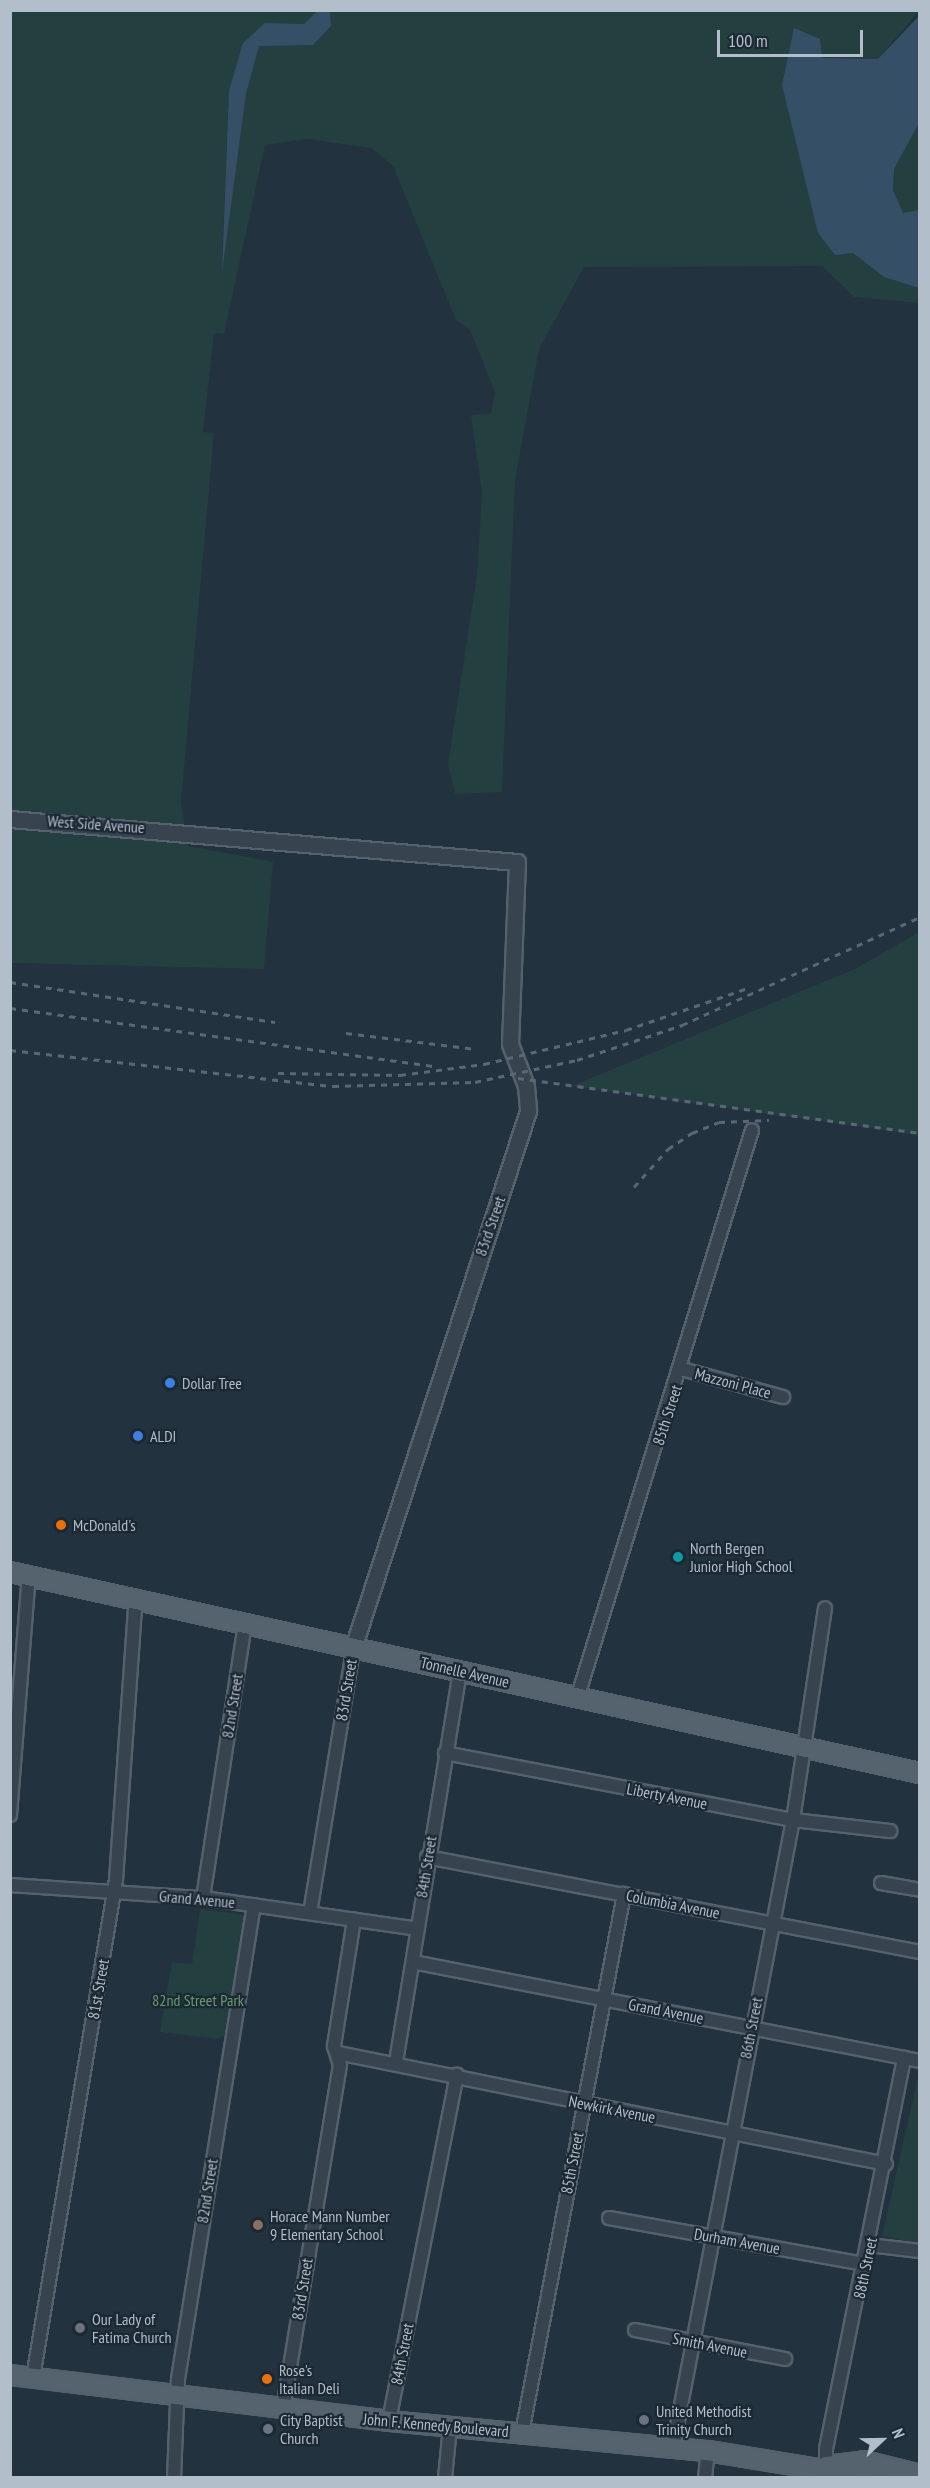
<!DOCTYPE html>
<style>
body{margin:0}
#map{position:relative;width:930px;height:2488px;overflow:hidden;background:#22323e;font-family:"PT Sans Narrow",sans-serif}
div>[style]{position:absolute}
.green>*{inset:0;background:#243f3f}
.water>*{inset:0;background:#355066}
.roads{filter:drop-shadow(2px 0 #55616c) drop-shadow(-2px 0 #55616c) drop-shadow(0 2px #55616c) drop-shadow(0 -2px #55616c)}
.minor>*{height:12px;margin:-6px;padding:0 6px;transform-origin:6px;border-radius:6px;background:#37434e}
.tertiary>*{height:15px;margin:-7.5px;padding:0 7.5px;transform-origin:7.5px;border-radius:7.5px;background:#37434e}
.primary>*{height:18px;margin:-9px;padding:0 9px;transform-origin:9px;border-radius:9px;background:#54636e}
.rail>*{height:3px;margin-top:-1.5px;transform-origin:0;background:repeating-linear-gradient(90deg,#586876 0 6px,transparent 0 12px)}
.dots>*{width:16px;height:16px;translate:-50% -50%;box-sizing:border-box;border:3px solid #1c2833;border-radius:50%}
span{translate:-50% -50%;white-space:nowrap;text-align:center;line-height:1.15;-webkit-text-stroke:4.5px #1c2833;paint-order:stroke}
.street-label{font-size:16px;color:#b2bec9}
.poi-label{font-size:16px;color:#b2bec9}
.left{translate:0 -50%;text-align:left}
.park-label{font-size:16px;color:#689c6d}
.frame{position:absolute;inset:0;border:12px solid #b2bec9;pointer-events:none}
.north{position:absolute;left:852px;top:2410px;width:60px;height:60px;-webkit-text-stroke:4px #1c2833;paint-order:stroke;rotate:68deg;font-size:16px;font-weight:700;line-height:24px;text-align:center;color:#b2bec9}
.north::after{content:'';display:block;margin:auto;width:21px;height:27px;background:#b2bec9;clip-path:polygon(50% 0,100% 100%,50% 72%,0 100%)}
.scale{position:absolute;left:717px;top:30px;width:146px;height:27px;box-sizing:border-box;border:3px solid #b2bec9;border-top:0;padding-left:8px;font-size:18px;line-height:21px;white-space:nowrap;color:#b2bec9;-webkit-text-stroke:4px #1c2833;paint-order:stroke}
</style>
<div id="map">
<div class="green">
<div style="clip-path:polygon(11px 11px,317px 11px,304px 24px,265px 23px,229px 92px,222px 265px,246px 94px,259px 45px,313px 45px,331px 26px,330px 11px,919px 11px,878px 59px,822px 58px,795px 28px,853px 253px,884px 277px,919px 288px,919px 303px,854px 297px,822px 266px,584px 267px,539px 349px,515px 480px,502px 792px,455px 794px,448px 764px,477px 575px,482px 493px,471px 415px,491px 413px,495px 392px,470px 330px,456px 320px,393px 166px,371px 148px,307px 139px,265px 145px,224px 334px,214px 333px,203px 432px,214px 433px,181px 802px,188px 846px,273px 862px,264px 969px,11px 963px)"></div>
<div style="clip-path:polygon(919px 123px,919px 210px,903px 214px,893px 190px,894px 169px)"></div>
<div style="clip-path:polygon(919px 932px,919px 1135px,572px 1086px,855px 969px)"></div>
<div style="clip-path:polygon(200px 1909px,245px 1915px,224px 2036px,217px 2039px,160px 2032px,172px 1962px,192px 1964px)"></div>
<div style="clip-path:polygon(920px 2068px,920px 2244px,919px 2244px,882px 2236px)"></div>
</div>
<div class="water">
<div style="clip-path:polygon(317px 11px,330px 11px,331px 26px,313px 45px,259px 46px,246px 94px,222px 272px,229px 91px,243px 43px,265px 23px,304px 24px)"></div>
<div style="clip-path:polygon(919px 16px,919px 123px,894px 169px,893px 190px,903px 213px,919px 210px,919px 288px,884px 277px,853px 253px,835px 255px,818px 233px,782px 85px,794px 28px,820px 39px,822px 58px,878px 59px)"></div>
</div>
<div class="roads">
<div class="minor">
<div style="left:682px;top:1369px;width:105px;rotate:15.5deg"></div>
<div style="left:577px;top:1699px;width:595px;rotate:-72.9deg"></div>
<div style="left:445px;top:1753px;width:354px;rotate:10.9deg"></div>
<div style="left:793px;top:1820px;width:98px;rotate:6.5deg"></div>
<div style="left:10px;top:1815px;width:241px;rotate:-85.5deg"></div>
<div style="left:427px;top:1857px;width:502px;rotate:10.91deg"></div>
<div style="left:881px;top:1883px;width:40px;rotate:10deg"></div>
<div style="left:10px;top:1885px;width:193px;rotate:3.9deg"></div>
<div style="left:203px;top:1898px;width:216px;rotate:8.2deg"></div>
<div style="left:203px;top:1898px;width:279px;rotate:-81.3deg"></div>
<div style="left:310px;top:1913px;width:272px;rotate:-80.7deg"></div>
<div style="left:413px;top:1962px;width:517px;rotate:11.05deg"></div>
<div style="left:338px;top:2053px;width:559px;rotate:11.45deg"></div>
<div style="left:396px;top:2062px;width:395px;rotate:-80.7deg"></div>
<div style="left:609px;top:2218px;width:260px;rotate:10.2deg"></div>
<div style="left:869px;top:2245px;width:51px;rotate:6.7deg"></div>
<div style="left:635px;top:2330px;width:153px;rotate:10.9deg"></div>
<div style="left:33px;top:2378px;width:505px;rotate:-80.54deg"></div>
<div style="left:116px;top:1880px;width:284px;rotate:-86deg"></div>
<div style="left:283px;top:2409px;width:349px;rotate:-80.6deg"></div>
<div style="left:340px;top:2065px;width:20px;rotate:-108deg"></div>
<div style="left:334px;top:2046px;width:128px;rotate:-81deg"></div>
<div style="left:389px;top:2421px;width:353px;rotate:-78.9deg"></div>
<div style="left:522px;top:2433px;width:549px;rotate:-79.28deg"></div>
<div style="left:673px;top:2447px;width:638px;rotate:-79.17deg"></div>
<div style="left:793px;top:1820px;width:214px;rotate:-81.4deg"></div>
<div style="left:826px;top:2472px;width:23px;rotate:-90deg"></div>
<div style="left:826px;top:2449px;width:399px;rotate:-78.7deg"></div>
<div style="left:174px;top:2478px;width:99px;rotate:-87.7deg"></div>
<div style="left:178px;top:2379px;width:480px;rotate:-80.9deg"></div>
<div style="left:445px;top:2478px;width:51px;rotate:-84.4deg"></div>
<div style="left:705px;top:2478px;width:27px;rotate:-84deg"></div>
</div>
<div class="tertiary">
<div style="left:10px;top:819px;width:509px;rotate:4.85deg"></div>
<div style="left:517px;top:862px;width:182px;rotate:92.2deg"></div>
<div style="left:510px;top:1044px;width:45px;rotate:69.1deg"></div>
<div style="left:526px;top:1086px;width:25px;rotate:85deg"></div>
<div style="left:528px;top:1111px;width:562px;rotate:108.05deg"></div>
</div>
<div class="primary">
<div style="left:10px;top:1572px;width:932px;rotate:12.46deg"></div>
<div style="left:10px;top:2375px;width:382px;rotate:6.9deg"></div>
<div style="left:389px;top:2421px;width:320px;rotate:5.4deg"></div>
<div style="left:708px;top:2451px;width:166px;rotate:9.3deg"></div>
<div style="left:826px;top:2466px;width:38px;rotate:-7deg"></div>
<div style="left:864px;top:2461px;width:58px;rotate:14deg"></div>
</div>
</div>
<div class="rail">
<div style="left:10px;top:982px;width:268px;rotate:8.6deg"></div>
<div style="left:10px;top:1008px;width:429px;rotate:7.8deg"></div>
<div style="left:346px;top:1033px;width:131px;rotate:7deg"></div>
<div style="left:10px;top:1050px;width:325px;rotate:6.4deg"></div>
<div style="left:333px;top:1086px;width:142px;rotate:-1.6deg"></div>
<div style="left:475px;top:1082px;width:104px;rotate:-12.2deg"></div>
<div style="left:577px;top:1060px;width:111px;rotate:-18.4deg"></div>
<div style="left:682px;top:1025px;width:261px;rotate:-24.4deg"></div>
<div style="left:278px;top:1073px;width:122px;rotate:0.9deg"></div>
<div style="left:400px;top:1075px;width:85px;rotate:-7.5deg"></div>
<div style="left:484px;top:1064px;width:146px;rotate:-13.5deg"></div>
<div style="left:626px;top:1030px;width:132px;rotate:-19deg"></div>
<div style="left:518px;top:1078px;width:406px;rotate:7.8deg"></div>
<div style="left:634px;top:1187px;width:51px;rotate:-48.2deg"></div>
<div style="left:668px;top:1149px;width:29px;rotate:-34deg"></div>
<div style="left:692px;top:1133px;width:29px;rotate:-22deg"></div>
<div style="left:719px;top:1122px;width:50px;rotate:-2.3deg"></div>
</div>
<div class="dots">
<div style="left:170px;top:1383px;background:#3f7fe0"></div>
<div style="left:138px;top:1436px;background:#3f7fe0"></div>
<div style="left:61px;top:1525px;background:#e8710a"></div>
<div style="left:678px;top:1557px;background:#0f9aa8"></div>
<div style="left:258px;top:2225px;background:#8d6e63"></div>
<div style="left:80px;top:2328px;background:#6b7280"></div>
<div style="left:267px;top:2379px;background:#e8710a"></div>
<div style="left:644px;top:2420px;background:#6b7280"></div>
<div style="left:268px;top:2429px;background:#6b7280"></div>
</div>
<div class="street-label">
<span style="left:96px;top:824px;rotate:4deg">West Side Avenue</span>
<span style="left:490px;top:1226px;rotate:-71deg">83rd Street</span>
<span style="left:733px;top:1383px;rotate:15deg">Mazzoni Place</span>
<span style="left:667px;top:1415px;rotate:-72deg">85th Street</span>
<span style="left:465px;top:1672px;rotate:13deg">Tonnelle Avenue</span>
<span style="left:346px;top:1690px;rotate:-81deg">83rd Street</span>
<span style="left:232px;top:1706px;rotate:-81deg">82nd Street</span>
<span style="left:667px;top:1796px;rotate:11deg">Liberty Avenue</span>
<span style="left:426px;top:1867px;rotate:-81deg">84th Street</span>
<span style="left:197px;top:1899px;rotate:5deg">Grand Avenue</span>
<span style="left:673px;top:1904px;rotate:11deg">Columbia Avenue</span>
<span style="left:98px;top:1989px;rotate:-80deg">81st Street</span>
<span style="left:666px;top:2011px;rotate:11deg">Grand Avenue</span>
<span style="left:751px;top:2028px;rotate:-79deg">86th Street</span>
<span style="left:612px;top:2109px;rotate:11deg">Newkirk Avenue</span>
<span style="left:572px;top:2163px;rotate:-79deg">85th Street</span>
<span style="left:207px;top:2191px;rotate:-81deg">82nd Street</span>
<span style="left:737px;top:2241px;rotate:10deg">Durham Avenue</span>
<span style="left:865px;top:2268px;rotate:-78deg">88th Street</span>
<span style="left:302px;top:2289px;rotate:-81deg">83rd Street</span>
<span style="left:710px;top:2345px;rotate:11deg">Smith Avenue</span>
<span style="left:402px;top:2354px;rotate:-79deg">84th Street</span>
<span style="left:436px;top:2425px;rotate:5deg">John F. Kennedy Boulevard</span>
</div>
<div class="poi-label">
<span class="left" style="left:182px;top:1383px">Dollar Tree</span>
<span class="left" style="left:150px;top:1436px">ALDI</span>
<span class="left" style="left:73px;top:1525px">McDonald's</span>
<span class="left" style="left:690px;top:1557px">North Bergen<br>Junior High School</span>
<span class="left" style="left:270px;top:2225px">Horace Mann Number<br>9 Elementary School</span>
<span class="left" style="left:92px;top:2328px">Our Lady of<br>Fatima Church</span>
<span class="left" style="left:279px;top:2379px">Rose's<br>Italian Deli</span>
<span class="left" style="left:656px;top:2420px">United Methodist<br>Trinity Church</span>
<span class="left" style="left:280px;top:2429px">City Baptist<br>Church</span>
</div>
<div class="park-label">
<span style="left:198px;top:2000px">82nd Street Park</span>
</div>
<div class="frame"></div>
<div class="north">N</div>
<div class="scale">100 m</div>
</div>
